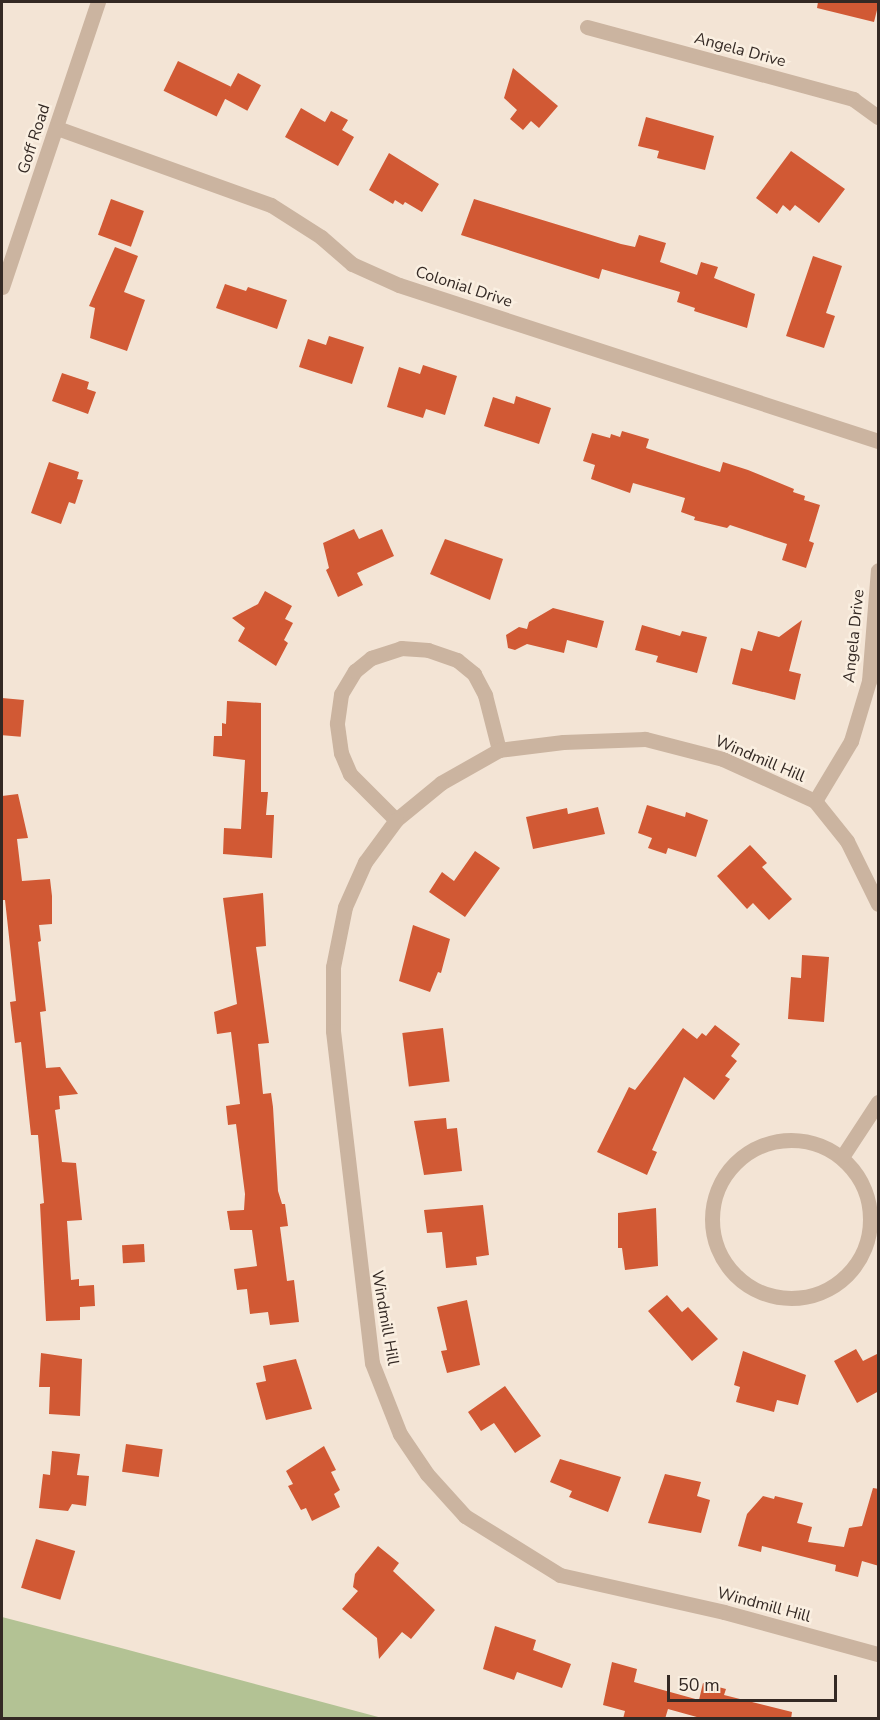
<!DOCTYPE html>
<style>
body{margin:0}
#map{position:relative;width:880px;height:1720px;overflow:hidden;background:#f3e4d5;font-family:"Nunito Sans",sans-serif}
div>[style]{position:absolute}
.green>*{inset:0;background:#b3c294}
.building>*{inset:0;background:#d15934;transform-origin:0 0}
.minor>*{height:15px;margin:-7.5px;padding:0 7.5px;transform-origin:7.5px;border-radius:7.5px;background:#cbb4a0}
.minor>.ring{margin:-7.5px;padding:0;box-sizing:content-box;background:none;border:15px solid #cbb4a0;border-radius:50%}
span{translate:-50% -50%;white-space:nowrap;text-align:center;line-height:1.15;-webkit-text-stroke:5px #faefe1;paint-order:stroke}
.street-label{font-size:16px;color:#342924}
.frame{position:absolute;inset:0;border:3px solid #342924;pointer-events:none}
.scale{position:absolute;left:667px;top:1675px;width:170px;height:27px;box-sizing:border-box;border:3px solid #342924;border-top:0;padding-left:8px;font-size:18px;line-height:21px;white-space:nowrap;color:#342924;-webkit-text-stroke:4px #faefe1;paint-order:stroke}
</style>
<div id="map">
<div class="green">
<div style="clip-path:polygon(2px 1617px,121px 1648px,382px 1718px,2px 1718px)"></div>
</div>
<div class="building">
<div style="clip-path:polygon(818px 2px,879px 2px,874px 22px,817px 8px)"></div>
<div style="left:178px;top:61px;width:59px;height:33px;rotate:26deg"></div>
<div style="clip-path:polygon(513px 68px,558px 106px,539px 128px,531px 121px,523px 130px,510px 119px,517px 110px,504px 98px)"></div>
<div style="left:238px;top:73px;width:26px;height:29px;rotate:28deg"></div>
<div style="clip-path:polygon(301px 108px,325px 122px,331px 111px,348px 120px,342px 130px,354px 137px,338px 166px,285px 137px)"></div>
<div style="clip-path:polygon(646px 117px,714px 136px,705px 170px,657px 158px,659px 151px,638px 146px)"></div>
<div style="clip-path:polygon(791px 151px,845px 189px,819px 223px,795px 205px,790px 211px,783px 205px,777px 214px,756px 198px)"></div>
<div style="clip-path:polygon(389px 153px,439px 184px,422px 212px,405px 202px,403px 205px,395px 200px,393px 204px,369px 190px)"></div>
<div style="left:111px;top:199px;width:35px;height:38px;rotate:20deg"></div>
<div style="clip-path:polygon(474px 199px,621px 244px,635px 247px,639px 235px,666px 243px,660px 262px,697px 275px,701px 262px,718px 267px,714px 278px,755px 294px,747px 328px,694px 311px,695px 308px,677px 302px,680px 292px,602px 269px,599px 279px,461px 235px)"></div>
<div style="clip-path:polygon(115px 247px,138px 256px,124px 292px,145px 300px,127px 351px,90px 338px,95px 308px,89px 306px)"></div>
<div style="clip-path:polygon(813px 256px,842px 266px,826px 313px,835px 316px,824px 348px,786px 336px)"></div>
<div style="clip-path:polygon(225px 284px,246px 291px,248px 287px,287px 300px,277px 329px,216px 308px)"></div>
<div style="clip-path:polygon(329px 336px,364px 347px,352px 384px,299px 367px,308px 339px,326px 345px)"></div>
<div style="clip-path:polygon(423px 365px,457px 376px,445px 415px,426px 409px,423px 418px,387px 407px,399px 367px,420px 374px)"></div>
<div style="clip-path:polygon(62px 373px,89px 382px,87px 389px,96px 392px,88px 414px,52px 401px)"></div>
<div style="clip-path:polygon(516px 396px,551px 408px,539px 444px,484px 426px,493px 397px,514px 404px)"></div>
<div style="clip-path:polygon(622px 431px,649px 439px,646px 448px,720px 472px,723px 462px,748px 470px,794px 489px,793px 492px,805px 496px,804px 500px,820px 505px,809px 541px,814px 543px,806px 568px,782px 560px,787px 544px,730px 525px,727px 528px,694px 520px,695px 517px,681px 512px,685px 498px,633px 483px,630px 493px,591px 479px,595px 465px,583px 461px,592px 433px,610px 438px,611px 434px,620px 437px)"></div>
<div style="clip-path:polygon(49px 462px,79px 472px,77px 479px,83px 480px,75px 504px,69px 502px,61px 524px,31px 513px)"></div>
<div style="clip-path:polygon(354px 529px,359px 539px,382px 529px,394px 556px,357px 573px,363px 585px,338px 597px,326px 570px,329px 568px,323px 543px)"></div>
<div style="clip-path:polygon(445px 539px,503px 559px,490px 600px,430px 574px)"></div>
<div style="clip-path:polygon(265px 591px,292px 606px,285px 619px,293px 623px,284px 640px,288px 643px,276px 666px,238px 641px,245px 628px,232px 618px,258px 604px)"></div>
<div style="clip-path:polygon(553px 608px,604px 621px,597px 648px,567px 640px,564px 653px,527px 644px,515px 650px,508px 648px,506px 635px,519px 627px,527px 629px,529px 622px)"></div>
<div style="clip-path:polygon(802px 620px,789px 671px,801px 674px,795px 700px,732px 684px,741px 648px,752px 651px,758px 631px,779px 637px)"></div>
<div style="clip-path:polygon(642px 625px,680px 636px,682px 631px,707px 637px,697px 673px,656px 662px,658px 656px,635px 650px)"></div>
<div style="left:2px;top:698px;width:22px;height:37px;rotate:5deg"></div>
<div style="clip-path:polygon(227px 701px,261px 703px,261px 792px,268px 792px,266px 815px,274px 815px,272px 858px,223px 854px,224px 828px,241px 829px,245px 760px,213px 756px,214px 736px,222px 736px,222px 723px,226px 724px)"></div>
<div style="clip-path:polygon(18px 794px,28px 838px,17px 839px,22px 881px,50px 879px,52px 896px,52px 924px,39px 925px,41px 941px,38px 942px,46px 1011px,40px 1012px,46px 1068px,60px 1067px,78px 1094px,59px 1096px,60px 1109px,55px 1110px,62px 1162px,76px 1163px,82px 1220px,67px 1221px,71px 1280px,79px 1279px,79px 1286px,94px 1285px,95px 1306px,80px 1307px,80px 1320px,46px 1321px,40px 1204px,44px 1203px,38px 1135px,31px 1135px,21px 1042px,15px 1043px,10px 1002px,16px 1001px,5px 900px,2px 900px,2px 796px)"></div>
<div style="clip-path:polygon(647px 805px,685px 817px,686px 812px,708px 820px,696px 857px,668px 848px,666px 854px,648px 848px,652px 838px,638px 833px)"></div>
<div style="clip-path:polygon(598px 807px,605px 834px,533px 849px,526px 817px,567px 808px,568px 814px)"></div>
<div style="clip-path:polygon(750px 845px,767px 863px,762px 867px,792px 899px,769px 920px,753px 903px,747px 909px,717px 876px)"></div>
<div style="clip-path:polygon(475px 851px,500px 868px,465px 917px,429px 892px,442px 872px,454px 881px)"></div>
<div style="clip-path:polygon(263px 893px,266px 946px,256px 947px,269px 1043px,258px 1044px,263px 1094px,271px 1093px,273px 1107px,278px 1191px,282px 1204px,285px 1204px,288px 1226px,280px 1227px,287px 1281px,294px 1280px,299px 1322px,270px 1325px,268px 1312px,250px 1314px,247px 1289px,237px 1290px,234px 1269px,257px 1266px,252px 1230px,230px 1230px,227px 1211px,244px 1210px,245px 1194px,236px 1124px,228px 1125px,226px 1106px,240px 1104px,231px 1032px,217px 1034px,214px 1012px,237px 1004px,223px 898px)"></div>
<div style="clip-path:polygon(413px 925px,450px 939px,441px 973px,438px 972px,430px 992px,399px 981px)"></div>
<div style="clip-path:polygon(802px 955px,829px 957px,824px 1022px,788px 1019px,791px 977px,801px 978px)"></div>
<div style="clip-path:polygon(715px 1025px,740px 1044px,731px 1056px,737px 1061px,725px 1076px,730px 1079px,714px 1100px,684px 1077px,652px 1150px,657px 1152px,647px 1175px,597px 1152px,629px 1087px,635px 1090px,683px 1028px,697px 1039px,702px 1033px,706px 1036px)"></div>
<div style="left:443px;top:1028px;width:54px;height:41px;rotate:83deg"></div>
<div style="clip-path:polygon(446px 1118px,447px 1129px,457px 1128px,462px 1171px,424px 1175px,414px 1121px)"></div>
<div style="clip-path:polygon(483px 1205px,489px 1255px,476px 1257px,477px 1265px,446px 1268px,442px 1232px,427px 1233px,424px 1210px)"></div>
<div style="clip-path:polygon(656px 1208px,658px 1266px,625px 1270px,622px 1248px,618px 1248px,618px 1213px)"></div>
<div style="left:144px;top:1244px;width:18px;height:22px;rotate:87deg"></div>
<div style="clip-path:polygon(667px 1295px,682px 1312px,688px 1307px,718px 1339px,692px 1361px,648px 1311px)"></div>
<div style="clip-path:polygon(467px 1300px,480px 1365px,447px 1373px,441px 1351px,447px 1350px,437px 1307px)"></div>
<div style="clip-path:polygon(856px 1349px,863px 1361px,879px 1353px,879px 1391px,857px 1403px,834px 1361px)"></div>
<div style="clip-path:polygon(743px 1351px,806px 1375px,798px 1405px,777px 1400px,774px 1412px,736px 1402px,740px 1387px,734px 1385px)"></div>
<div style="clip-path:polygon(41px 1353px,82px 1359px,80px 1416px,49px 1414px,50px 1387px,39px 1387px)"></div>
<div style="clip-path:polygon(296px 1359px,312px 1409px,266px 1420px,256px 1383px,266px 1381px,263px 1366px)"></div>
<div style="clip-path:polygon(505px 1386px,541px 1436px,515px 1453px,494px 1423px,481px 1431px,468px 1412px)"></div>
<div style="left:126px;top:1444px;width:37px;height:28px;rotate:8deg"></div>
<div style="clip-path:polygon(324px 1446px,336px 1470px,331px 1472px,340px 1490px,334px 1494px,340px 1507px,312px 1521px,306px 1508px,301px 1510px,288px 1486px,293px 1484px,286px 1471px)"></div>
<div style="clip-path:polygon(52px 1451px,80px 1454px,77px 1475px,89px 1476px,86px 1506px,72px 1504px,68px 1511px,39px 1508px,43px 1474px,50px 1475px)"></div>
<div style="clip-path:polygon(560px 1459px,621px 1477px,608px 1512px,569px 1497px,572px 1491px,550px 1482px)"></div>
<div style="clip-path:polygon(665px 1474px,701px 1482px,697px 1496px,710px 1500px,701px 1533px,648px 1523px)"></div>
<div style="clip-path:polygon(873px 1488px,879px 1489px,879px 1566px,862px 1561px,858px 1577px,835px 1571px,836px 1565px,762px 1546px,761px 1552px,738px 1546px,747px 1514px,763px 1496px,774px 1499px,775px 1496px,803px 1503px,797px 1523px,812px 1527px,808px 1542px,844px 1547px,849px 1528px,862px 1526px)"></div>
<div style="left:36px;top:1539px;width:41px;height:51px;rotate:17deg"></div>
<div style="clip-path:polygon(378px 1546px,399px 1563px,393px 1571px,435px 1610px,411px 1639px,402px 1632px,379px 1659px,377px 1638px,342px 1609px,358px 1591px,353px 1587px,355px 1574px)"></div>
<div style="clip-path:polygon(495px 1626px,536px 1640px,533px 1650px,571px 1664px,562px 1688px,517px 1672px,514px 1680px,483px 1669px)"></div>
<div style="clip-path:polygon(612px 1662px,637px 1669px,634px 1682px,699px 1700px,703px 1683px,726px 1689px,724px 1695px,792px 1712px,791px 1719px,704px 1719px,668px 1709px,665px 1719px,623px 1719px,625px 1711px,603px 1705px)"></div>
</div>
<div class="minor">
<div style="left:587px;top:27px;width:276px;rotate:15.1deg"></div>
<div style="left:853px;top:99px;width:31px;rotate:36deg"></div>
<div style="left:57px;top:128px;width:227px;rotate:19.8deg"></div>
<div style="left:271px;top:205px;width:59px;rotate:32.6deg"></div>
<div style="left:321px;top:237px;width:41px;rotate:41.1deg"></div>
<div style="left:352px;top:264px;width:51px;rotate:24.1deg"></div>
<div style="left:399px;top:285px;width:504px;rotate:18.04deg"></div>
<div style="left:2px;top:287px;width:301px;rotate:-71.4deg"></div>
<div style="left:815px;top:801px;width:70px;rotate:-59deg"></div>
<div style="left:851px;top:741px;width:63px;rotate:-73.3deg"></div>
<div style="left:869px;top:681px;width:111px;rotate:-85.4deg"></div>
<div style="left:396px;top:820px;width:65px;rotate:-135deg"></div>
<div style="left:350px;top:774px;width:23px;rotate:-113deg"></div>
<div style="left:341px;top:753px;width:30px;rotate:-98deg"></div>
<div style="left:337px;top:723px;width:29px;rotate:-82deg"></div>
<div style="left:341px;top:694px;width:27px;rotate:-59deg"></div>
<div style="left:355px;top:671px;width:21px;rotate:-39deg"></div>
<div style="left:371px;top:658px;width:32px;rotate:-18deg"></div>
<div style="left:401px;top:648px;width:27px;rotate:4deg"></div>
<div style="left:428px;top:650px;width:31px;rotate:19deg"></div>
<div style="left:457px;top:660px;width:22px;rotate:39deg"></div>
<div style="left:474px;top:674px;width:24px;rotate:62deg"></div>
<div style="left:485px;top:695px;width:57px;rotate:75.7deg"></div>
<div style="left:878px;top:904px;width:70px;rotate:-116.2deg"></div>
<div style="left:847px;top:841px;width:51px;rotate:-128.7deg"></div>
<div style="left:815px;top:801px;width:101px;rotate:-155.5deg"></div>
<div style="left:723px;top:759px;width:81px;rotate:-165.6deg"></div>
<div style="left:645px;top:739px;width:82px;rotate:177.9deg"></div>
<div style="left:563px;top:742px;width:64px;rotate:172.9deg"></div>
<div style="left:499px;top:750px;width:67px;rotate:150.4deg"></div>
<div style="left:441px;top:783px;width:58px;rotate:140.6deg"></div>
<div style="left:396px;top:820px;width:52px;rotate:126.4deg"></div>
<div style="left:365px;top:862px;width:49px;rotate:114deg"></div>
<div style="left:345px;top:907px;width:61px;rotate:101.3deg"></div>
<div style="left:333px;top:967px;width:64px;rotate:90deg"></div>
<div style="left:333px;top:1031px;width:334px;rotate:83.3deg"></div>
<div style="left:372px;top:1363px;width:76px;rotate:68.5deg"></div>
<div style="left:400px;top:1434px;width:48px;rotate:56deg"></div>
<div style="left:427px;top:1474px;width:57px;rotate:47.9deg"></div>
<div style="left:465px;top:1516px;width:112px;rotate:31.8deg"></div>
<div style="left:560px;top:1575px;width:168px;rotate:12.7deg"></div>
<div style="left:724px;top:1612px;width:160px;rotate:15.3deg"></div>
<div class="ring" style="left:712px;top:1140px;width:143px;height:143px"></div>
<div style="left:842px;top:1157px;width:66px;rotate:-56.8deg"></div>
</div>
<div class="street-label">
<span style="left:740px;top:50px;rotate:15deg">Angela Drive</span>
<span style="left:34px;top:139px;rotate:-72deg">Goff Road</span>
<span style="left:464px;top:287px;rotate:18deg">Colonial Drive</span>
<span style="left:854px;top:636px;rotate:-84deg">Angela Drive</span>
<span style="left:760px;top:759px;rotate:23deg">Windmill Hill</span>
<span style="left:385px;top:1318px;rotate:80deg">Windmill Hill</span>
<span style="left:764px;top:1605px;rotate:15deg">Windmill Hill</span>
</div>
<div class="frame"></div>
<div class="scale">50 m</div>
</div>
